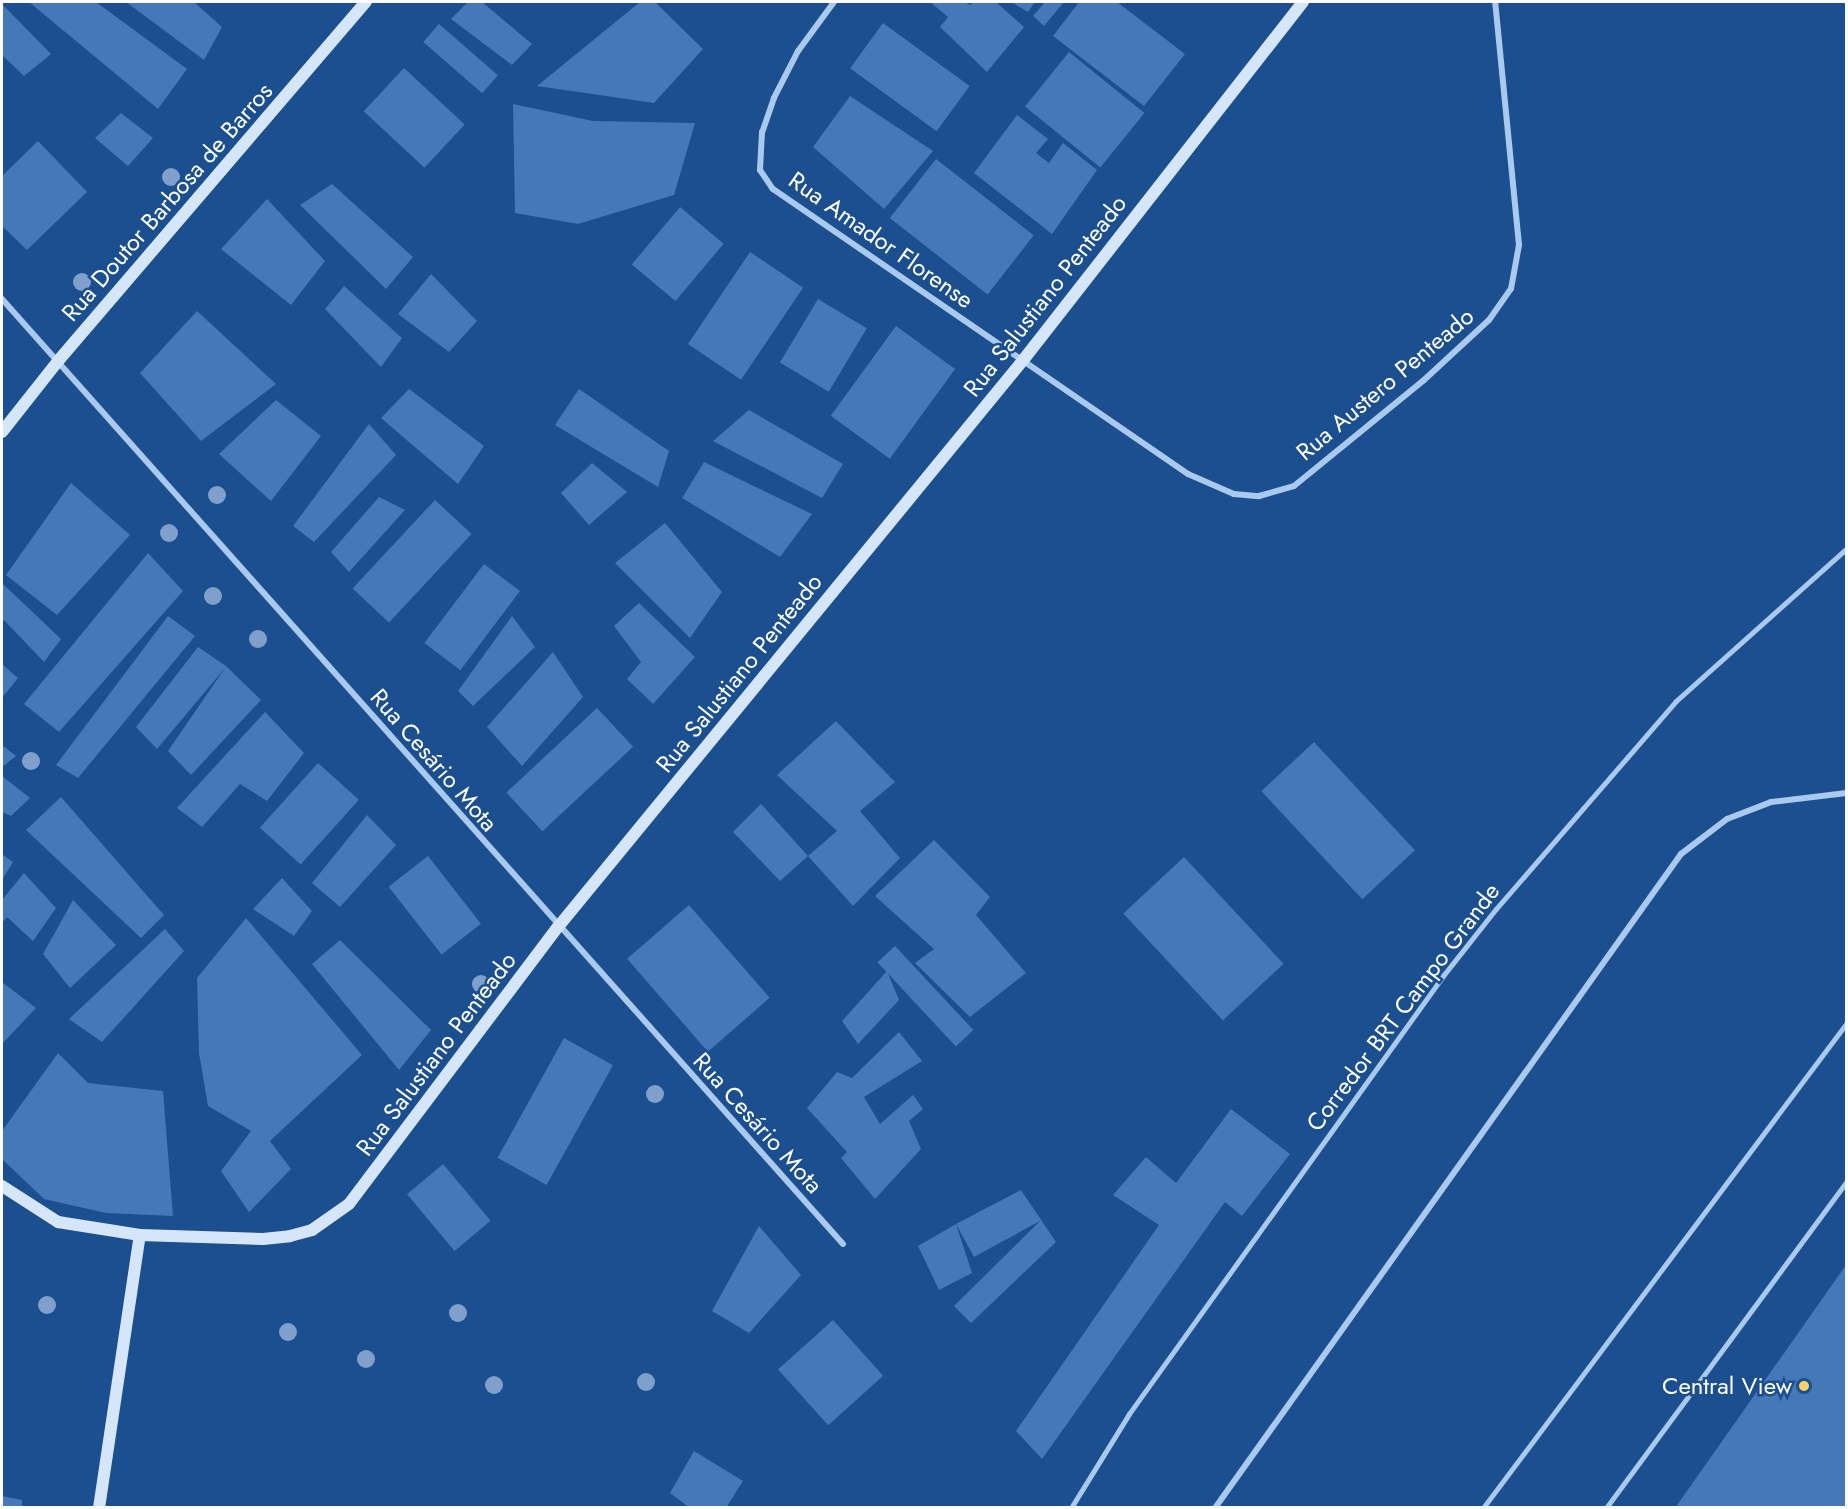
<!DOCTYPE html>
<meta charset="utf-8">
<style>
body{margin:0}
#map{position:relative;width:1848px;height:1509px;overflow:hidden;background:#1b4f8f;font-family:Jost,sans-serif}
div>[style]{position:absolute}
.building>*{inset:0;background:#4478b7;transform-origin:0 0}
.lane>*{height:4.5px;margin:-2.25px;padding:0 2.25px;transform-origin:2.25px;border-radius:2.25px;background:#a9c9ee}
.street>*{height:6px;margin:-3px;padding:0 3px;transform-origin:3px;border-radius:3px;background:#a9c9ee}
.secondary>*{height:12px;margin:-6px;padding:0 6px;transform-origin:6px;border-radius:6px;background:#d6e6fa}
.trees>*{width:18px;height:18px;margin:-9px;border-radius:50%;background:#7ea0ca}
.dots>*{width:16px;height:16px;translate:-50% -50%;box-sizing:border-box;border:3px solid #1b4f8f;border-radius:50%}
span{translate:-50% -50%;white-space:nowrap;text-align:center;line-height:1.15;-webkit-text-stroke:5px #1b4f8f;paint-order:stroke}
.street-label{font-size:24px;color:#fff}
.poi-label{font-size:24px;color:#fff}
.right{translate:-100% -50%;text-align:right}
.frame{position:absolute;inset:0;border:3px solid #fff;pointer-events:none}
</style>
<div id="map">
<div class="building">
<div style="clip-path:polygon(29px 2px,96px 2px,187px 69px,158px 109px)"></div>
<div style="clip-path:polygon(126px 2px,194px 2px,222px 27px,204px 60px)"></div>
<div style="clip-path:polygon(468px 2px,482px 2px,532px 44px,512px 65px,451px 19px)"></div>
<div style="clip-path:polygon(640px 2px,655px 2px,703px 49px,654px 103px,537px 86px)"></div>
<div style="clip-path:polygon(930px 2px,965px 2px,970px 5px,974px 2px,996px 2px,1024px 27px,987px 72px,940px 27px,948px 17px)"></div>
<div style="clip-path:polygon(1011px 2px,1035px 2px,1028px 12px)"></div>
<div style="clip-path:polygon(1045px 2px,1064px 2px,1044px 26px,1033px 16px)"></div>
<div style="clip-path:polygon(1079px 2px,1117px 2px,1185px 54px,1144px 106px,1053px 36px)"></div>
<div style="clip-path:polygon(3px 5px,51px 54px,24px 76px,2px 55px)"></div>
<div style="left:883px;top:23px;width:107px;height:56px;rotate:36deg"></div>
<div style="left:439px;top:24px;width:78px;height:24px;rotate:41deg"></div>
<div style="left:1069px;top:52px;width:97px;height:70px;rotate:39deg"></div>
<div style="left:404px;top:68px;width:83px;height:59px;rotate:43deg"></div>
<div style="clip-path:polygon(850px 96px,933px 151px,884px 209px,813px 147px)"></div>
<div style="clip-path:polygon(513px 104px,593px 121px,695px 123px,674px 195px,578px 224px,515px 213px)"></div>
<div style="clip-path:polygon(121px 113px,153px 138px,128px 166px,95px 138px)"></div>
<div style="clip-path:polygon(1017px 115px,1048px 139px,1036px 153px,1049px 163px,1063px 143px,1097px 170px,1052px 234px,974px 173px)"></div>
<div style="clip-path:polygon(38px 141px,87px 192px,27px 250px,2px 226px,2px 176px)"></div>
<div style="left:936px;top:159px;width:124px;height:75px;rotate:38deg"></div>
<div style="clip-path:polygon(332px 184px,413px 257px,386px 289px,300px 205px)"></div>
<div style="clip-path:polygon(267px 199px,325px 261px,291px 305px,221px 249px)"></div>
<div style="left:680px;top:207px;width:57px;height:75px;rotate:40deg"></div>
<div style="left:750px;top:252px;width:64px;height:111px;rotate:34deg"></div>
<div style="clip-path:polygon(431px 274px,477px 321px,449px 352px,398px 314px)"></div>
<div style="clip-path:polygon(344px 286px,402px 338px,381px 367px,325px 309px)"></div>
<div style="left:818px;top:299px;width:57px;height:74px;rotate:31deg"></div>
<div style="clip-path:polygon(197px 311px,276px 384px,201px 441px,140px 373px)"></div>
<div style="left:896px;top:326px;width:73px;height:111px;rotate:36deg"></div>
<div style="clip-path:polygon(409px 389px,484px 446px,458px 484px,381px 418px)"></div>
<div style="clip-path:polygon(579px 389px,669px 451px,658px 487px,555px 425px)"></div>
<div style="clip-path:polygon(276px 400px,321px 436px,271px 501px,219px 454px)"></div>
<div style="clip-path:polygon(749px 410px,843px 464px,822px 498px,713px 441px)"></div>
<div style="clip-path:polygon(369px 424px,396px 455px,314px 542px,293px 526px)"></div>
<div style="clip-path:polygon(704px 462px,812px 514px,780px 557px,682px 498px)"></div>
<div style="clip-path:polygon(592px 463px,627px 492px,589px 525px,561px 493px)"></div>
<div style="clip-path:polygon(71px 483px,130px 535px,57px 615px,6px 575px)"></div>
<div style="clip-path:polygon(379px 497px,405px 510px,349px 572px,331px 552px)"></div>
<div style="left:435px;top:500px;width:50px;height:121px;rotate:43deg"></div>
<div style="clip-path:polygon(665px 523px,722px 592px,690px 638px,615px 563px)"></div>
<div style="clip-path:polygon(148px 553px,183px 591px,59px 732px,24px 704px)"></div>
<div style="left:484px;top:564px;width:45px;height:99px;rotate:37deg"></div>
<div style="clip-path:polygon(2px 583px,61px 639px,44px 662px,4px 620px,2px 623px)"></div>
<div style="clip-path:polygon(639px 603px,695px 657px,653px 704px,627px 679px,641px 662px,614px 626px)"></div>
<div style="clip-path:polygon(168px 616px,195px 636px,78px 778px,56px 765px)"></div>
<div style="clip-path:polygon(512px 616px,535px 647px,473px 706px,458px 691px)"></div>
<div style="clip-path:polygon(198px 647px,226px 666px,261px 700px,191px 775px,168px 751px,225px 668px,157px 749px,136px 727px)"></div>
<div style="clip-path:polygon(553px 652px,583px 697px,522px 766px,487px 727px)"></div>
<div style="clip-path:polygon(2px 664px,18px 678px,2px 698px)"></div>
<div style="left:597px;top:708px;width:53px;height:124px;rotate:47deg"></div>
<div style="clip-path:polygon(265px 712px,304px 753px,267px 801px,240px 784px,202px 827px,177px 808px)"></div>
<div style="clip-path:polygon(836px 721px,895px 782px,860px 811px,900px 858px,853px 906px,808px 856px,780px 881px,733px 832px,761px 804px,808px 856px,837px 831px,777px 775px)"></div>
<div style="left:1314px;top:742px;width:148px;height:72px;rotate:47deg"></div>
<div style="clip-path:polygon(2px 745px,16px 756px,2px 767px)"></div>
<div style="left:318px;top:763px;width:55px;height:87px;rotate:42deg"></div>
<div style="clip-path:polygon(2px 776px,30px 798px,11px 816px,2px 812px)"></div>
<div style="clip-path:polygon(61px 797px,164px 915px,141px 938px,26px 830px)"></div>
<div style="clip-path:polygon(367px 815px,396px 845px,340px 907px,312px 883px)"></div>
<div style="clip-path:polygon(934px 840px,990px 897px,976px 915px,1026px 973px,970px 1017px,915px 963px,934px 949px,875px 896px)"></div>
<div style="clip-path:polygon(2px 854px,13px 862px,2px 880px)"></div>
<div style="left:428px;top:856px;width:86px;height:50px;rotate:52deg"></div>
<div style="left:1184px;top:857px;width:146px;height:83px;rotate:47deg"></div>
<div style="clip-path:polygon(24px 873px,56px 908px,33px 941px,7px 917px,2px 923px,2px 900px)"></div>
<div style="clip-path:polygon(282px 878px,312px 911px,294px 936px,253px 909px)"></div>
<div style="clip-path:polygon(73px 900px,116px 945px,70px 988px,43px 954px)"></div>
<div style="left:689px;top:905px;width:123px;height:82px;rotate:49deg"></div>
<div style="clip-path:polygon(246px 918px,362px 1055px,270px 1141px,291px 1169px,249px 1212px,221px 1171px,251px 1131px,208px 1106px,199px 1053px,197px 978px)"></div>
<div style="clip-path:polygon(165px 929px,184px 951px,102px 1042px,69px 1019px)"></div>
<div style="clip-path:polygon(340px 940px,431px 1030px,399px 1070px,312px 964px)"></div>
<div style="left:895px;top:946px;width:115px;height:24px;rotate:47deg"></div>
<div style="clip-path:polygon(887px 971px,899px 1000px,858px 1044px,842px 1021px)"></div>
<div style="clip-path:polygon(2px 982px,36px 1008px,2px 1044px)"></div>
<div style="clip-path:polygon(899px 1032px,922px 1061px,864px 1097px,880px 1124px,913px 1095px,923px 1109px,909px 1121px,921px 1149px,875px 1199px,841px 1158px,847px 1152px,807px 1108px,837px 1072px,852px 1078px)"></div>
<div style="left:564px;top:1038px;width:56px;height:137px;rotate:29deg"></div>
<div style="clip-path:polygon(58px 1053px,88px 1083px,163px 1091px,173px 1216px,106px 1213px,44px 1199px,2px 1159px,2px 1131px)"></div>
<div style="clip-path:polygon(1231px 1109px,1290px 1154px,1242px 1216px,1225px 1202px,1042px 1459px,1016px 1431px,1159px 1225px,1113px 1195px,1146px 1157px,1176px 1183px)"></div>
<div style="left:443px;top:1164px;width:74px;height:47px;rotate:50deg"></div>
<div style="clip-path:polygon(1021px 1190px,1056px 1242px,971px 1323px,954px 1306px,1040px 1221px,974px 1257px,956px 1224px)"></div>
<div style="clip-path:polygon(956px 1224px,972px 1273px,939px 1290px,918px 1246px)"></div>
<div style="clip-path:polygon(759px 1226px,801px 1275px,749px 1333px,712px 1311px)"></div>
<div style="clip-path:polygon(1846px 1265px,1846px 1508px,1675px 1508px)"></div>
<div style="left:833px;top:1320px;width:75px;height:74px;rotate:48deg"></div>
<div style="clip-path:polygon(694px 1451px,743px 1481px,726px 1508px,690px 1508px,670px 1493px)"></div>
<div style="clip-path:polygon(2px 1496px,22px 1500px,22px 1508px,2px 1508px)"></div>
</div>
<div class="lane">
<div style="left:1071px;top:1508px;width:110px;rotate:-58.3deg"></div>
<div style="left:1129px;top:1414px;width:539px;rotate:-54.36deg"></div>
<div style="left:1443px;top:976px;width:85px;rotate:-51.7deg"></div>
<div style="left:1496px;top:909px;width:274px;rotate:-49.1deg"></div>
<div style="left:1675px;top:702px;width:229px;rotate:-41.8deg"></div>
<div style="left:1483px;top:1508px;width:605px;rotate:-53.13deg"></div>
<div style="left:1606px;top:1508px;width:404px;rotate:-53.6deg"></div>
</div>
<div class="street">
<div style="left:834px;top:2px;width:61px;rotate:126.3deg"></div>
<div style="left:798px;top:51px;width:53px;rotate:117.1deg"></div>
<div style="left:774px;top:98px;width:36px;rotate:109deg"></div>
<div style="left:762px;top:132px;width:38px;rotate:93deg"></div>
<div style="left:760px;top:170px;width:23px;rotate:56deg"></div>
<div style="left:773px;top:189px;width:503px;rotate:34.48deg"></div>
<div style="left:1188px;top:474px;width:50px;rotate:23.5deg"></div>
<div style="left:1234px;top:494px;width:25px;rotate:5deg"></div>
<div style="left:1259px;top:496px;width:36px;rotate:-16deg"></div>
<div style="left:1294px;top:486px;width:168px;rotate:-39.2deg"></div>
<div style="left:1424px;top:380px;width:88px;rotate:-42.7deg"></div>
<div style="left:1489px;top:320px;width:38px;rotate:-55deg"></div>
<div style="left:1511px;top:289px;width:45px;rotate:-79.7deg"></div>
<div style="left:1519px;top:245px;width:244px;rotate:-95.6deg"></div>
<div style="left:2px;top:299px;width:1265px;rotate:48.33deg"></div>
<div style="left:1215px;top:1508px;width:803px;rotate:-54.53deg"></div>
<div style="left:1681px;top:854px;width:58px;rotate:-37.3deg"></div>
<div style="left:1727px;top:819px;width:47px;rotate:-21.1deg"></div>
<div style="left:1771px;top:802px;width:76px;rotate:-6.8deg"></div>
</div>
<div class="secondary">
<div style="left:2px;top:432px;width:90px;rotate:-51.7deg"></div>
<div style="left:58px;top:361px;width:473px;rotate:-49.4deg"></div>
<div style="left:2px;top:1186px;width:67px;rotate:32.7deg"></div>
<div style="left:58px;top:1222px;width:83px;rotate:9deg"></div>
<div style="left:140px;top:1235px;width:123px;rotate:1.9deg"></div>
<div style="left:263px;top:1239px;width:27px;rotate:-6deg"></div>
<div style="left:290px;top:1236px;width:23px;rotate:-15deg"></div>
<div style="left:312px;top:1230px;width:45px;rotate:-35.1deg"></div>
<div style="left:349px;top:1204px;width:347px;rotate:-53deg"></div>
<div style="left:558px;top:927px;width:735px;rotate:-50.63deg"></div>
<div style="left:1024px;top:359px;width:453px;rotate:-52deg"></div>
<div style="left:99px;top:1508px;width:276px;rotate:-81.5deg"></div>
</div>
<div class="trees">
<div style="left:171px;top:177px"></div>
<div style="left:82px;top:282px"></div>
<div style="left:217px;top:495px"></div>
<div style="left:169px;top:533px"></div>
<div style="left:213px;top:596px"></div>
<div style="left:258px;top:639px"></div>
<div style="left:31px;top:761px"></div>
<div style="left:481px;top:984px"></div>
<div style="left:655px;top:1094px"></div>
<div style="left:47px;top:1305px"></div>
<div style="left:458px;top:1313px"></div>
<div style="left:288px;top:1332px"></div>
<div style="left:366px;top:1359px"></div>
<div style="left:646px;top:1382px"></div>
<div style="left:494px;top:1385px"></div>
</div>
<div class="dots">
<div style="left:1804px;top:1386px;background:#ffd166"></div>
</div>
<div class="street-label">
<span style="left:167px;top:202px;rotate:-49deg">Rua Doutor Barbosa de Barros</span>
<span style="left:881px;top:240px;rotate:35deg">Rua Amador Florense</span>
<span style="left:1045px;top:296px;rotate:-52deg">Rua Salustiano Penteado</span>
<span style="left:1385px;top:384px;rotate:-40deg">Rua Austero Penteado</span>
<span style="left:739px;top:673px;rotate:-51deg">Rua Salustiano Penteado</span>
<span style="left:434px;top:760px;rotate:49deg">Rua Cesário Mota</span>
<span style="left:1403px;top:1007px;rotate:-53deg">Corredor BRT Campo Grande</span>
<span style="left:436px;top:1054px;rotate:-53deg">Rua Salustiano Penteado</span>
<span style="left:758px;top:1123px;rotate:48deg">Rua Cesário Mota</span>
</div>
<div class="poi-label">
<span class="right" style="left:1792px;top:1386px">Central View</span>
</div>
<div class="frame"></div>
</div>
